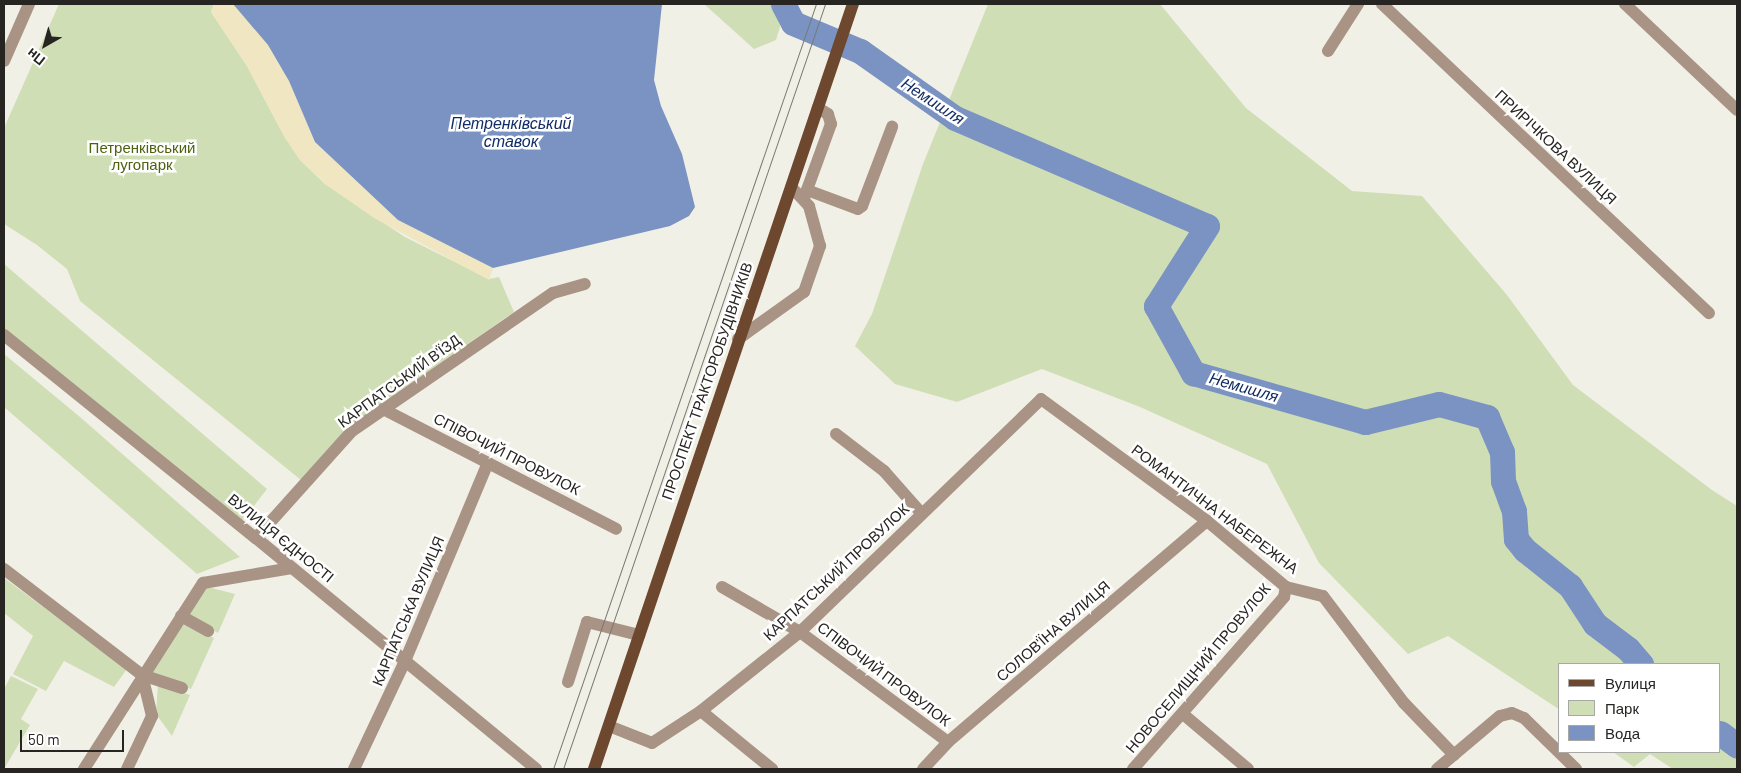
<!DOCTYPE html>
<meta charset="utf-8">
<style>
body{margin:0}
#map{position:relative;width:1741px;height:773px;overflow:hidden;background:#f1f0e6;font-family:Barlow,sans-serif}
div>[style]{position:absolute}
.green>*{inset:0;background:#d0deb6}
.sand>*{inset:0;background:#f0e6c1}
.water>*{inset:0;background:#7a93c2}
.river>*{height:25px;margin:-12.5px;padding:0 12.5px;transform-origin:12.5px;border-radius:12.5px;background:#7a93c2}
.minor>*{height:12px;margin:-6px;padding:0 6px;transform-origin:6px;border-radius:6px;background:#a99385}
.major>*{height:12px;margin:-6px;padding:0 6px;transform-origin:6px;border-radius:6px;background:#6d482e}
.tram>*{height:1px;margin:-0.5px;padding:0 0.5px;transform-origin:0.5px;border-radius:0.5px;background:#797872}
span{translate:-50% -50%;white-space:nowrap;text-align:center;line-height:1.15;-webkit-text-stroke:5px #fff;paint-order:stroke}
.park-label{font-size:15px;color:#4d610e}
.street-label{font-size:15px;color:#262522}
.water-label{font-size:16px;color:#122d66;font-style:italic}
.frame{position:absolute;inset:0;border:5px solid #262522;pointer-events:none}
.legend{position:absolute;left:1558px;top:663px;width:162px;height:90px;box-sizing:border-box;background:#fff;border:1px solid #a8a8a7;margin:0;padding:6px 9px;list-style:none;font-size:15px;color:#262522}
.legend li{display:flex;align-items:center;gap:10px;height:25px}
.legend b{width:25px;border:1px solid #a8a8a7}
.north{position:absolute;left:20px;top:20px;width:50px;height:50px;-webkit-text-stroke:4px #fff;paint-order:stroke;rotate:218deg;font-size:14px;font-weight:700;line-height:20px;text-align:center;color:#262522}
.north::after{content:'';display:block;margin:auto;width:18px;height:22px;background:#262522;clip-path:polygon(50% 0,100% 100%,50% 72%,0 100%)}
.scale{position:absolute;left:20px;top:730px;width:104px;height:22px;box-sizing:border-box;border:2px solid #262522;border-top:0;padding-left:6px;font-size:15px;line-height:18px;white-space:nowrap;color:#262522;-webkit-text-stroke:4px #fff;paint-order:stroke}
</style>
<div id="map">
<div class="green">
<div style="clip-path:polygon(59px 4px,214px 4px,211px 12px,247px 66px,284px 136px,300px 160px,325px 184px,405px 237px,489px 279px,499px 277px,514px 312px,361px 418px,301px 480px,80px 301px,67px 269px,37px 245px,4px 224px,4px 128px)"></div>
<div style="clip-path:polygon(704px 4px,787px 4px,776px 40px,754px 49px)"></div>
<div style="clip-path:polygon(988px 4px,1160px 4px,1246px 108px,1352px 191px,1422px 196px,1507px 295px,1573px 385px,1712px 490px,1737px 506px,1737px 769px,1673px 769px,1650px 754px,1634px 767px,1613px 752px,1720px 752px,1720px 664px,1560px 664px,1560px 710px,1448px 636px,1408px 654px,1319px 563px,1267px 464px,1140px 407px,1042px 369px,957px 402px,895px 384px,855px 346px,872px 314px,923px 164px)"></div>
<div style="clip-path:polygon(4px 264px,267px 489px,239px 525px,4px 336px)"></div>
<div style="clip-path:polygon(4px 354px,80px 417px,240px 557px,197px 574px,4px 407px)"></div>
<div style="clip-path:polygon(4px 578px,127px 669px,114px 687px,64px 661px,46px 691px,13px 674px,33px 636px,4px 613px)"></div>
<div style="clip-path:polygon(204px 586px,235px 594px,218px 633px,185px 616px)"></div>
<div style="clip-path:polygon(181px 621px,214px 638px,191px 689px,148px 673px)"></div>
<div style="clip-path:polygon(11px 676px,38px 689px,21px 719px,30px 725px,4px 769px,4px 689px)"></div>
<div style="clip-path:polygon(158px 684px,190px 695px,172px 736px,156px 714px)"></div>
</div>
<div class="sand">
<div style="clip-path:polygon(214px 4px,233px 4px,268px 45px,289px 81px,315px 142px,398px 220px,493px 268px,489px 280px,374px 218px,325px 184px,300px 160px,284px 136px,247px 66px,211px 12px)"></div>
</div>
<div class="water">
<div style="clip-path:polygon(233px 4px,662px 4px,654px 80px,661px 106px,682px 154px,695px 207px,689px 216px,670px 226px,493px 268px,398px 220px,315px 142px,289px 81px,268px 45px)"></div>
</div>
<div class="river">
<div style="left:783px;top:4px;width:21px;rotate:62deg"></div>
<div style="left:793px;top:23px;width:73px;rotate:22.7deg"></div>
<div style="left:860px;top:51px;width:116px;rotate:35.2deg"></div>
<div style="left:955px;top:118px;width:274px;rotate:23.2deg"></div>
<div style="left:1207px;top:226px;width:95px;rotate:122.5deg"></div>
<div style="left:1156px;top:306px;width:77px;rotate:61.1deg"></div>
<div style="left:1193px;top:373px;width:179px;rotate:15.9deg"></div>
<div style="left:1365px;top:422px;width:76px;rotate:-13.7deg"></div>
<div style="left:1439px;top:404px;width:50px;rotate:15.2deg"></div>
<div style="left:1487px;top:417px;width:38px;rotate:67deg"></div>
<div style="left:1502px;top:452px;width:29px;rotate:88deg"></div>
<div style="left:1503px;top:481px;width:32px;rotate:70deg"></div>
<div style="left:1514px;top:511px;width:28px;rotate:86deg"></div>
<div style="left:1516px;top:539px;width:14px;rotate:51deg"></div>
<div style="left:1525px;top:550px;width:58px;rotate:38.7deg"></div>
<div style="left:1570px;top:586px;width:45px;rotate:56.7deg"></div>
<div style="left:1595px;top:624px;width:41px;rotate:37.1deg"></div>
<div style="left:1628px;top:649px;width:20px;rotate:49deg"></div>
<div style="left:1720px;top:733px;width:21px;rotate:37deg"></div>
</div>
<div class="minor">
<div style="left:1382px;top:4px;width:450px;rotate:43.4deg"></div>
<div style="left:1625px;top:4px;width:154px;rotate:43.4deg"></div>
<div style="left:1328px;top:51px;width:56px;rotate:-57.4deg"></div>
<div style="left:4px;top:61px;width:62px;rotate:-66.3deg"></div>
<div style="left:807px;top:190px;width:54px;rotate:20.4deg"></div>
<div style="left:858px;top:209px;width:5px;rotate:-37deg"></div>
<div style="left:862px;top:206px;width:85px;rotate:-69.2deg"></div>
<div style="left:804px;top:198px;width:79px;rotate:-70deg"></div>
<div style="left:831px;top:124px;width:10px;rotate:-107deg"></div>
<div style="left:828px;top:114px;width:12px;rotate:-149deg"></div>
<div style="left:4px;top:335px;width:324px;rotate:38.9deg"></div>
<div style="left:256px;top:538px;width:363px;rotate:39.5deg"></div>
<div style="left:738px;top:339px;width:81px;rotate:-35.5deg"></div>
<div style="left:804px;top:292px;width:49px;rotate:-70.8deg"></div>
<div style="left:820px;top:246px;width:41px;rotate:-105.4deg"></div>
<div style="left:809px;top:206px;width:26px;rotate:-133deg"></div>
<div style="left:383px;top:409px;width:262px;rotate:27.2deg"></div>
<div style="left:836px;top:434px;width:61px;rotate:37.6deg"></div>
<div style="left:884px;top:471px;width:57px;rotate:48.5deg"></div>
<div style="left:256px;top:538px;width:144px;rotate:-48.1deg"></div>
<div style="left:352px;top:431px;width:244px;rotate:-34.5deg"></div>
<div style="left:553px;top:293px;width:33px;rotate:-16deg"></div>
<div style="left:4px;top:569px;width:174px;rotate:37.5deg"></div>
<div style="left:142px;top:675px;width:42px;rotate:18deg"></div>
<div style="left:722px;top:587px;width:90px;rotate:30deg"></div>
<div style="left:800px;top:632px;width:184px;rotate:36.6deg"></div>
<div style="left:181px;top:616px;width:31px;rotate:29deg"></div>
<div style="left:568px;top:682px;width:63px;rotate:-72.4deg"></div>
<div style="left:587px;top:622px;width:54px;rotate:14deg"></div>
<div style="left:701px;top:711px;width:92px;rotate:39.2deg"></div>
<div style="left:1183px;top:714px;width:85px;rotate:40.2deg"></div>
<div style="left:609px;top:726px;width:46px;rotate:21.6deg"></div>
<div style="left:652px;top:743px;width:59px;rotate:-33.1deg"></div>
<div style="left:701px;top:711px;width:127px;rotate:-38.6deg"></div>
<div style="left:800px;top:632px;width:335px;rotate:-44deg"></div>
<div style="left:1041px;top:399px;width:206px;rotate:36.3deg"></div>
<div style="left:1207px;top:521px;width:103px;rotate:39.9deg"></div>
<div style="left:1286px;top:587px;width:38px;rotate:14deg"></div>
<div style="left:1323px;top:596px;width:134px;rotate:52.9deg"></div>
<div style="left:1404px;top:703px;width:72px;rotate:46.1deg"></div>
<div style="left:84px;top:769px;width:221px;rotate:-57.4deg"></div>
<div style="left:203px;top:583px;width:90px;rotate:-9.6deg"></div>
<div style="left:127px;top:769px;width:59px;rotate:-64.7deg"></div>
<div style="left:152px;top:716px;width:42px;rotate:-103.7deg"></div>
<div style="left:354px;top:769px;width:119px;rotate:-64.7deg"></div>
<div style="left:405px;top:661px;width:215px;rotate:-67.3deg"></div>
<div style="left:923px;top:769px;width:37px;rotate:-47deg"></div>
<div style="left:948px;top:742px;width:340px;rotate:-40.5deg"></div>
<div style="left:1133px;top:769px;width:229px;rotate:-48.7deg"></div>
<div style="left:1284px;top:597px;width:10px;rotate:-79deg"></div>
<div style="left:1437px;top:769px;width:82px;rotate:-40.1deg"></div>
<div style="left:1500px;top:716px;width:12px;rotate:-14deg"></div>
<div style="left:1512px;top:713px;width:13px;rotate:23deg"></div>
<div style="left:1524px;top:718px;width:73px;rotate:44.4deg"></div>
</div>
<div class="major">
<div style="left:594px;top:769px;width:808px;rotate:-71.3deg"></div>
</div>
<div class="tram">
<div style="left:553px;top:769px;width:809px;rotate:-71.03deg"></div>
<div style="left:563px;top:769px;width:809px;rotate:-71.09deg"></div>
</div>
<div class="park-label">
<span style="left:142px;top:156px">Петренківський<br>лугопарк</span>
</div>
<div class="street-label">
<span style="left:1556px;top:147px;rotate:43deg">ПРИРІЧКОВА ВУЛИЦЯ</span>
<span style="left:399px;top:381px;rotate:-36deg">КАРПАТСЬКИЙ В'ЇЗД</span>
<span style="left:707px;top:381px;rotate:-71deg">ПРОСПЕКТ ТРАКТОРОБУДІВНИКІВ</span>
<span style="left:507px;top:454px;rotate:27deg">СПІВОЧИЙ ПРОВУЛОК</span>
<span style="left:1215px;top:509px;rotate:37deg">РОМАНТИЧНА НАБЕРЕЖНА</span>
<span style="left:281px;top:538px;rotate:39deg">ВУЛИЦЯ ЄДНОСТІ</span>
<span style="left:836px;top:572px;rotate:-43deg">КАРПАТСЬКИЙ ПРОВУЛОК</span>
<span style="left:408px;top:611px;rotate:-67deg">КАРПАТСЬКА ВУЛИЦЯ</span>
<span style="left:1053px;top:631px;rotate:-41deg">СОЛОВ'ЇНА ВУЛИЦЯ</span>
<span style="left:1198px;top:668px;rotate:-50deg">НОВОСЕЛИЩНИЙ ПРОВУЛОК</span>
<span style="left:884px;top:674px;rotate:37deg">СПІВОЧИЙ ПРОВУЛОК</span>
</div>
<div class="water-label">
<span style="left:933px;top:101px;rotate:33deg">Немишля</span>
<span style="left:511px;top:132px">Петренківський<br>ставок</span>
<span style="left:1244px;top:387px;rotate:16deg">Немишля</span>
</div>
<div class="frame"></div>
<ul class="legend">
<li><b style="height:6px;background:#6d482e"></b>Вулиця</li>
<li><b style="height:14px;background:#d0deb6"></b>Парк</li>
<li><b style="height:14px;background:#7a93c2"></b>Вода</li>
</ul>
<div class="north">Пн</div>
<div class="scale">50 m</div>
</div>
